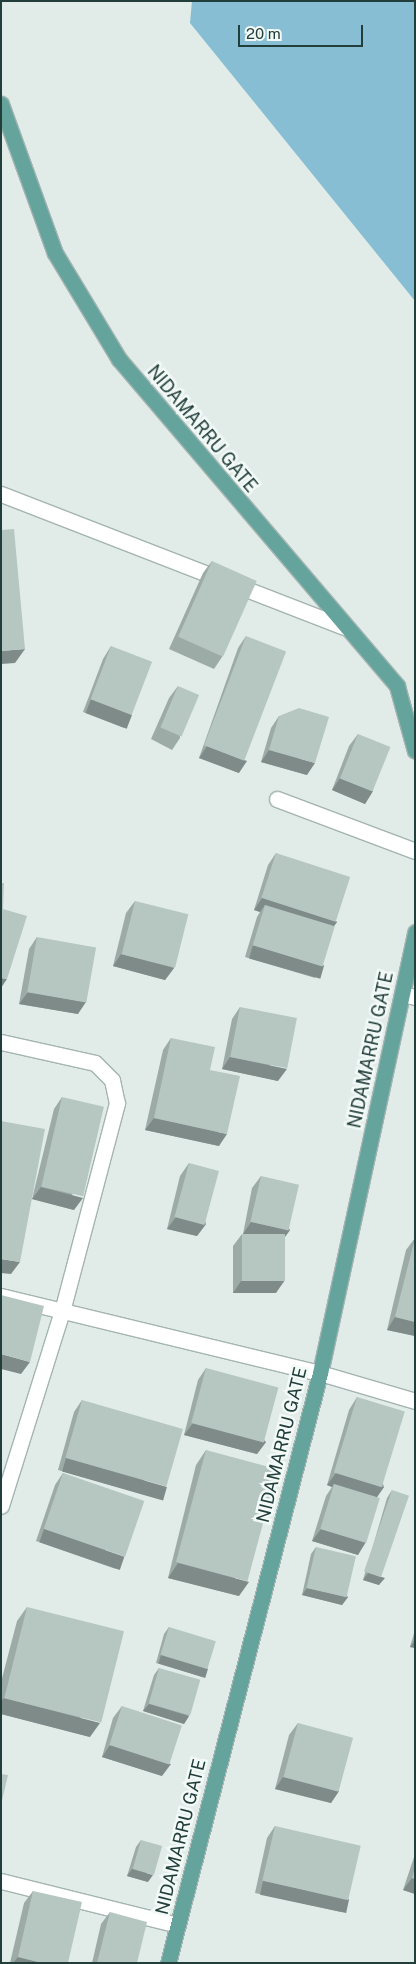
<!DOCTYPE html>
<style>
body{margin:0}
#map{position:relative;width:416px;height:1964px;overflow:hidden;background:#e1ece9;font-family:"Public Sans",sans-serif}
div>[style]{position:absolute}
.water>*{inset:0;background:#87bed4}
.roads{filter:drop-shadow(1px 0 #a4b4b1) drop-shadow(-1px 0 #a4b4b1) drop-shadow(0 1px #a4b4b1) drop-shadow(0 -1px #a4b4b1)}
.minor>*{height:15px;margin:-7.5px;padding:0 7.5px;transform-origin:7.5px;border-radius:7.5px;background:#fff}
.major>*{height:15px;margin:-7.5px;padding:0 7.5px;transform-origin:7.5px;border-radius:7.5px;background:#64a49c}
.wall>*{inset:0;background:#9daba7}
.shaded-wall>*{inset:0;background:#7f8b88;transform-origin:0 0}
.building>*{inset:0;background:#b6c7c2;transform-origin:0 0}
span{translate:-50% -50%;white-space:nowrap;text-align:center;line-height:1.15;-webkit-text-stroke:5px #f2f9f6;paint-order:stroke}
.street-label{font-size:18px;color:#213e3a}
.frame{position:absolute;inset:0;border:2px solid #213e3a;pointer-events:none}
.scale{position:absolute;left:238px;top:25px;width:125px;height:22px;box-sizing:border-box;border:2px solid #213e3a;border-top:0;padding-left:6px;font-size:15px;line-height:18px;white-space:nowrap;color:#213e3a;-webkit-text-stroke:4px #f2f9f6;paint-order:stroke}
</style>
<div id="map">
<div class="water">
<div style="clip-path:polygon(192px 1px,415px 1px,415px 301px,190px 23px)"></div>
</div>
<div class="roads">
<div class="minor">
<div style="left:1px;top:494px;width:368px;rotate:21.2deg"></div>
<div style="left:277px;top:799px;width:147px;rotate:20.6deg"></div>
<div style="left:403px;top:994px;width:12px;rotate:14deg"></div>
<div style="left:1px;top:1042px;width:96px;rotate:12.6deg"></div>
<div style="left:95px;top:1063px;width:24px;rotate:45deg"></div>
<div style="left:112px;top:1080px;width:24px;rotate:78deg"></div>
<div style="left:117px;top:1103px;width:215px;rotate:104.8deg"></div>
<div style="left:62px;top:1311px;width:204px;rotate:107.4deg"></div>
<div style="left:1px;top:1296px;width:328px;rotate:13.6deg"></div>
<div style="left:320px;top:1373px;width:99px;rotate:16.4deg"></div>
<div style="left:1px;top:1881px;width:182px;rotate:14deg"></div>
</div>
<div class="major">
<div style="left:1px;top:104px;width:158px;rotate:70.1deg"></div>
<div style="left:55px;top:253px;width:124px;rotate:58.9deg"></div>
<div style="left:119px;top:359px;width:429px;rotate:49.6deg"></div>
<div style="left:397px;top:686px;width:67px;rotate:74.5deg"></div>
<div style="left:168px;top:1963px;width:609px;rotate:-75.55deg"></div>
<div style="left:320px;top:1373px;width:451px;rotate:-77.8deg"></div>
</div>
</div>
<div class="wall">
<div style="clip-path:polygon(212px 561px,222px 657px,214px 669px,169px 649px,203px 573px)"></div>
<div style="clip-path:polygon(246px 636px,239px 773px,199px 758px,238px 648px)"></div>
<div style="clip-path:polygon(111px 646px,124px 728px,83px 712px,103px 659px)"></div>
<div style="clip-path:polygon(178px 686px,180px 738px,172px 750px,151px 739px,169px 698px)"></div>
<div style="clip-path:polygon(279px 716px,307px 775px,261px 762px,271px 728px)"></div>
<div style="clip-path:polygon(358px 734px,373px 791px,365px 804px,332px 790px,349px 746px)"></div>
<div style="clip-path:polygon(276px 853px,337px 922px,334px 926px,315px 978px,245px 957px,257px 917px,260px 912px,254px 910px,268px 865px)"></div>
<div style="clip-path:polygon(135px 901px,174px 968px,165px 980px,113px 966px,126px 913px)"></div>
<div style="clip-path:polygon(37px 937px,78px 1014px,19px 1004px,29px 949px)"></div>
<div style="clip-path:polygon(240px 1007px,278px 1081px,222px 1069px,232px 1019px)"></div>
<div style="clip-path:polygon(171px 1038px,210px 1070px,219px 1146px,145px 1130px,163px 1050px)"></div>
<div style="clip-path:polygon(62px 1097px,74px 1210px,32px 1199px,54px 1109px)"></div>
<div style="clip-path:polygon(189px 1163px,206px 1224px,197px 1236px,167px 1229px,180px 1176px)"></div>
<div style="clip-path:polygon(261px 1176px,290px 1230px,285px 1237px,276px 1293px,233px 1293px,233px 1246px,242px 1234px,243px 1234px,252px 1188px)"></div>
<div style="clip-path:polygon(415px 1238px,415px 1336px,387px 1330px,406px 1250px)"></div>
<div style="clip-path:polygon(206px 1368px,266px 1442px,257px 1454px,184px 1435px,198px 1380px)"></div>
<div style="clip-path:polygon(357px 1397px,384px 1487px,377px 1497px,358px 1555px,312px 1541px,326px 1496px,332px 1487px,327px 1485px,349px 1410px)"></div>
<div style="clip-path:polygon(82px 1400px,159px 1499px,58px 1470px,74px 1412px)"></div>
<div style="clip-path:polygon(206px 1450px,239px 1596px,168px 1578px,196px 1465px)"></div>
<div style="clip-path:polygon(63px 1473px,116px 1569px,36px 1541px,55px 1485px)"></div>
<div style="clip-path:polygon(392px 1490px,379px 1585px,363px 1580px,387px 1498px)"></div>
<div style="clip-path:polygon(316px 1547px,348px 1597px,342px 1605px,302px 1595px,311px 1554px)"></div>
<div style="clip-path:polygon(27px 1607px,90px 1737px,1px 1714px,1px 1682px,17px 1621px)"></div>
<div style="clip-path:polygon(169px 1627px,208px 1669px,203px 1677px,156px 1663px,164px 1634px)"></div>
<div style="clip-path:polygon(415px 1630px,415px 1648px,410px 1647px)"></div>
<div style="clip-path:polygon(159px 1668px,189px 1716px,184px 1724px,143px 1711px,154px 1675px)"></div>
<div style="clip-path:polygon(122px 1706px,162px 1776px,102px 1757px,113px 1718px)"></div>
<div style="clip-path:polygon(298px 1723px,339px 1791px,331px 1803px,275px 1789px,289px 1735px)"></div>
<div style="clip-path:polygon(275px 1826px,349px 1900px,341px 1912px,255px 1893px,267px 1838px)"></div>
<div style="clip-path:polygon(141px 1840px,148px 1882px,127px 1876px,136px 1847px)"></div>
<div style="clip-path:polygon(415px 1854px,415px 1894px,403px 1890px)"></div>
<div style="clip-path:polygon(33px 1891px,68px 1963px,10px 1963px,24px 1903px)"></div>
<div style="clip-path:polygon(110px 1912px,137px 1963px,92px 1963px,101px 1924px)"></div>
</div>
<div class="shaded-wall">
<div style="clip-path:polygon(25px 649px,15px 663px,1px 664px,1px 651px)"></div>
<div style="left:91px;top:699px;width:44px;height:15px;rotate:21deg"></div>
<div style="clip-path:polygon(207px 746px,247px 761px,239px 773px,199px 758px)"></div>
<div style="clip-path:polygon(269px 750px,315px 763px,307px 775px,261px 762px)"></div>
<div style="clip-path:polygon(340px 778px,373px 791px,365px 804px,332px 790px)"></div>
<div style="clip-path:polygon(262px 898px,337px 922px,328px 934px,265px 905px,260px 912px,254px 910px)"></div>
<div style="left:253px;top:945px;width:74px;height:14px;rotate:16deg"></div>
<div style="clip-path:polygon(121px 954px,174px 968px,165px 980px,113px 966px)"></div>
<div style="clip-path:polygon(1px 978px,7px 979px,1px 988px)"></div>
<div style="clip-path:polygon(28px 992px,86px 1002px,78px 1014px,19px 1004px)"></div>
<div style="clip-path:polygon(230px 1057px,287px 1069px,278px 1081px,222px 1069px)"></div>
<div style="clip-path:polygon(154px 1118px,227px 1134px,219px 1146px,145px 1130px)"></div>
<div style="clip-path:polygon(41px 1187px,83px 1198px,74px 1210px,32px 1199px)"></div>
<div style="clip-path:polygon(176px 1217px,206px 1224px,197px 1236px,167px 1229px)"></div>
<div style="clip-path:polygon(251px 1222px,290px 1230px,281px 1242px,243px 1234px)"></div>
<div style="clip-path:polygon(1px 1259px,20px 1262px,11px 1274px,1px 1273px)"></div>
<div style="clip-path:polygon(285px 1280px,276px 1293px,233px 1293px,241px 1281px)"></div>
<div style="clip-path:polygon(395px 1317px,415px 1322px,415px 1336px,387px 1330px)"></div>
<div style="clip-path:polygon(1px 1354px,30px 1362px,21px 1374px,1px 1369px)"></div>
<div style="clip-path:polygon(193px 1423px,266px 1442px,257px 1454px,184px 1435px)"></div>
<div style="left:66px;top:1458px;width:105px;height:14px;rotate:16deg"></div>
<div style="clip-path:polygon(336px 1473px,384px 1487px,375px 1500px,334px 1484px,332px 1487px,327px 1485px)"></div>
<div style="left:44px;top:1529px;width:85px;height:14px;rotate:19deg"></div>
<div style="clip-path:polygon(321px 1529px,366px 1542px,358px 1555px,312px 1541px)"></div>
<div style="clip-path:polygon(178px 1563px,249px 1582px,239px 1596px,168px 1578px)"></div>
<div style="clip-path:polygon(368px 1573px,385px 1578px,379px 1585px,363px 1580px)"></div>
<div style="clip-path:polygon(307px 1588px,348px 1597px,342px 1605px,302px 1595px)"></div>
<div style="clip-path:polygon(415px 1640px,415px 1648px,410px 1647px)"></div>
<div style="left:161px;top:1655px;width:49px;height:9px;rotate:17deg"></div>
<div style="clip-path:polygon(4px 1698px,100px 1723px,90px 1737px,1px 1714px,1px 1701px)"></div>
<div style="clip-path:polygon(149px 1704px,189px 1716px,184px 1724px,143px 1711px)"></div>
<div style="clip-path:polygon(110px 1745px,171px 1764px,162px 1776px,102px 1757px)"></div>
<div style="clip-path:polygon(283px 1777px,339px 1791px,331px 1803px,275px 1789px)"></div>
<div style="clip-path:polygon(132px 1869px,153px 1875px,148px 1882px,127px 1876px)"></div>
<div style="clip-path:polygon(412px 1878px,415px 1879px,415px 1894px,403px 1890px)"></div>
<div style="left:263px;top:1881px;width:88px;height:14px;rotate:12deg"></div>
<div style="clip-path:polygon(18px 1957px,42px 1963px,13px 1963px)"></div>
</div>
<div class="building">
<div style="clip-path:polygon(14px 529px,25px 649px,1px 651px,1px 530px)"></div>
<div style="left:212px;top:561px;width:49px;height:83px;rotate:24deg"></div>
<div style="left:246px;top:636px;width:43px;height:117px;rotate:21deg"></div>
<div style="left:111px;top:646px;width:44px;height:57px;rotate:21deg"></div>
<div style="left:178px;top:686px;width:23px;height:45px;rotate:23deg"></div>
<div style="clip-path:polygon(299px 708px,329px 717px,315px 763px,269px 750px,279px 716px)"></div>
<div style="left:358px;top:734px;width:35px;height:48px;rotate:22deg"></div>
<div style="left:276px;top:853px;width:78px;height:47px;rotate:18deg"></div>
<div style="clip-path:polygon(1px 883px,4px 883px,3px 909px,27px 916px,7px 979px,1px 978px)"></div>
<div style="left:135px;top:901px;width:55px;height:55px;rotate:14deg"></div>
<div style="left:265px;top:905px;width:73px;height:42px;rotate:17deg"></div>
<div style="left:37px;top:937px;width:60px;height:56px;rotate:10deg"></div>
<div style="left:240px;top:1007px;width:58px;height:51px;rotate:11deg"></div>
<div style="clip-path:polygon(171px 1038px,215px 1047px,210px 1070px,240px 1076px,227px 1134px,154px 1118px)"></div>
<div style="left:62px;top:1097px;width:43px;height:92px;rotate:13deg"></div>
<div style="clip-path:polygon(1px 1121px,45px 1129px,20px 1262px,1px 1259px)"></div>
<div style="left:189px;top:1163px;width:31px;height:56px;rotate:15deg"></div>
<div style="left:261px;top:1176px;width:39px;height:47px;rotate:13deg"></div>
<div style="left:242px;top:1234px;width:43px;height:47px"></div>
<div style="clip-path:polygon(415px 1238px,415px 1322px,395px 1317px)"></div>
<div style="clip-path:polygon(1px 1295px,44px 1306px,30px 1362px,1px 1354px)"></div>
<div style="left:206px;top:1368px;width:75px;height:57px;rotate:15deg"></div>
<div style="left:357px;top:1397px;width:50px;height:79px;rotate:17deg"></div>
<div style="left:82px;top:1400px;width:105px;height:60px;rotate:16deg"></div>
<div style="left:206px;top:1450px;width:74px;height:116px;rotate:15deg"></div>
<div style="left:63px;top:1473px;width:86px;height:59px;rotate:19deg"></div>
<div style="left:334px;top:1484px;width:48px;height:47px;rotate:17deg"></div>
<div style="left:392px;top:1490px;width:18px;height:86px;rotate:19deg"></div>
<div style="left:316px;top:1547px;width:41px;height:42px;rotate:13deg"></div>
<div style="left:27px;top:1607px;width:100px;height:94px;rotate:14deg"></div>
<div style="left:169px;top:1627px;width:49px;height:29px;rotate:17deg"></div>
<div style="left:159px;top:1668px;width:43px;height:37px;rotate:16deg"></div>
<div style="left:122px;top:1706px;width:63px;height:41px;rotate:18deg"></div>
<div style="left:298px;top:1723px;width:57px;height:56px;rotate:15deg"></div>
<div style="clip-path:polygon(1px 1774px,8px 1775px,1px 1805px)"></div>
<div style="left:275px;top:1826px;width:88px;height:56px;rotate:13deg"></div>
<div style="left:141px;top:1840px;width:22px;height:30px;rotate:16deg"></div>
<div style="clip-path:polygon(415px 1868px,415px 1879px,412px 1878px)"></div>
<div style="clip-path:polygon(33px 1891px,82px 1902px,68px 1963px,42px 1963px,18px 1957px)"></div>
<div style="clip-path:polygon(110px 1912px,147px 1922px,137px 1963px,97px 1963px)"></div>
</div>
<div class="street-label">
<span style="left:202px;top:429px;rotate:50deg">NIDAMARRU GATE</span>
<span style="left:371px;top:1050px;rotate:-78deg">NIDAMARRU GATE</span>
<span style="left:282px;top:1445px;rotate:-76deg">NIDAMARRU GATE</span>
<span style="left:181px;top:1837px;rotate:-76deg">NIDAMARRU GATE</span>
</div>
<div class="frame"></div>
<div class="scale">20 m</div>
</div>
